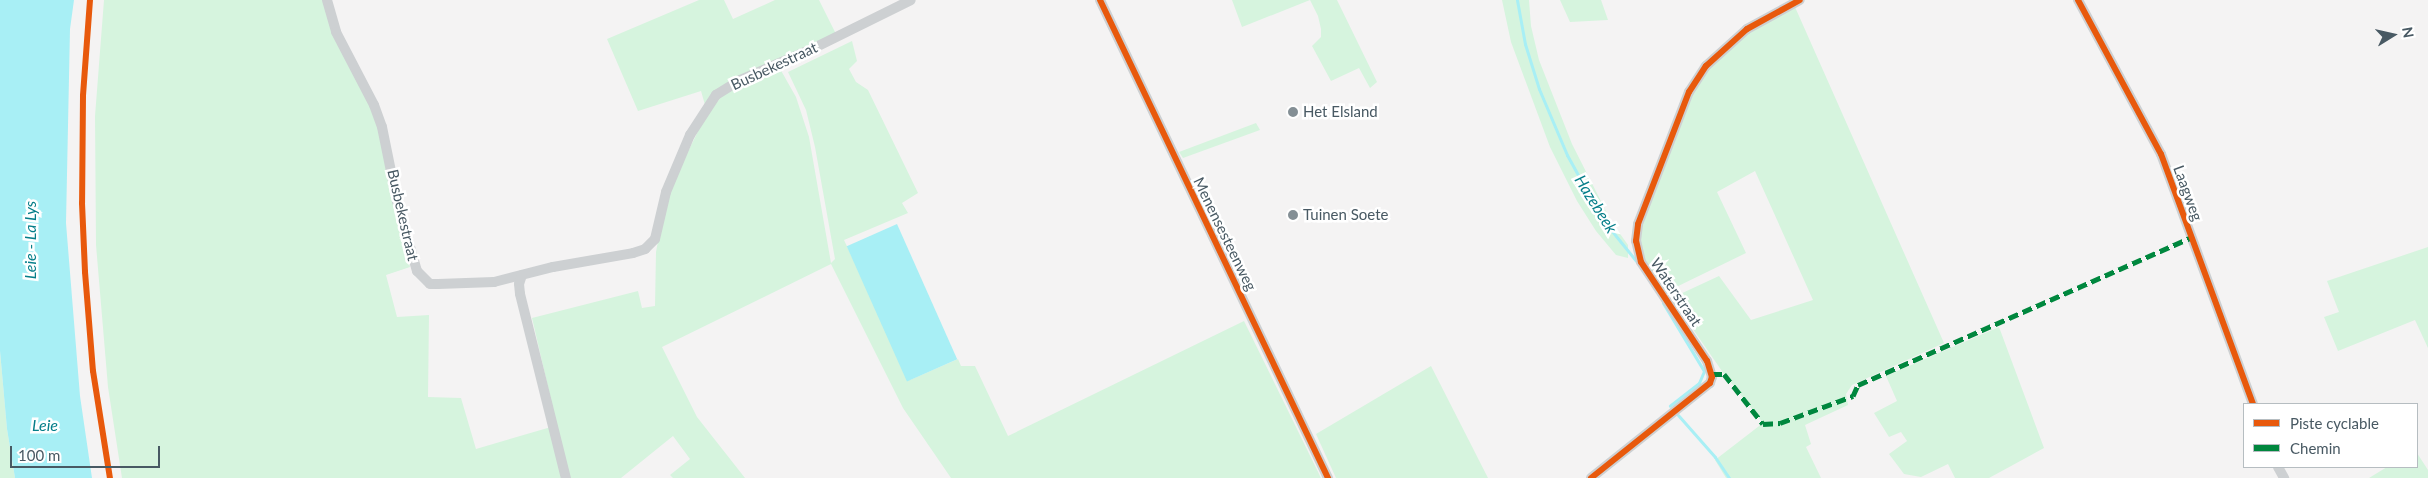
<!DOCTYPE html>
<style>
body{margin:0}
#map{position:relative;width:2428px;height:478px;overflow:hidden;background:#f4f3f3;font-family:Lato,sans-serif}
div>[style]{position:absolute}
.green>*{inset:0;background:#d6f4de}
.water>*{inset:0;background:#a8eff5;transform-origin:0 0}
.stream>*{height:3px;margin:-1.5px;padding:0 1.5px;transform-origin:1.5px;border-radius:1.5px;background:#a8eff5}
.minor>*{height:10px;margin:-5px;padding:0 5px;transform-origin:5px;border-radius:5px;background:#cdd0d2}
.quiet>*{height:5px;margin-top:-2.5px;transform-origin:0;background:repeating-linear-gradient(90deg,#00873e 0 10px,transparent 0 15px)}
.cycleway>*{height:6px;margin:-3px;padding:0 3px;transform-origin:3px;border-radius:3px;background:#e8590c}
.dots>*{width:14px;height:14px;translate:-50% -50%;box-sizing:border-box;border:2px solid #fff;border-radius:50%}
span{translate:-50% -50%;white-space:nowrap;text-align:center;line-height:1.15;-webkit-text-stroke:5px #fff;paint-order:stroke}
.street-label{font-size:15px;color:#485963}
.poi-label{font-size:15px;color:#485963}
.left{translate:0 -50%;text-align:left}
.water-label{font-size:16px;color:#057e89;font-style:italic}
.legend{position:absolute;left:2243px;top:403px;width:175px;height:65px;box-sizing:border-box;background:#fff;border:1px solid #b6bdc1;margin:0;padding:6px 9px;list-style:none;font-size:15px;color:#485963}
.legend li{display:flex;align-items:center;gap:10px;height:25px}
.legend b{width:25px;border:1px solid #b6bdc1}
.north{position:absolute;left:2368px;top:10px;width:50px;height:50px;-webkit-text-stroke:4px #fff;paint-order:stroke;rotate:80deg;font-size:14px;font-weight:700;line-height:20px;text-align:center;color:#485963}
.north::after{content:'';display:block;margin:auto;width:18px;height:22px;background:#485963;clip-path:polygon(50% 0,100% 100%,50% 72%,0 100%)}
.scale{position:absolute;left:10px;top:446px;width:150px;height:22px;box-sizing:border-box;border:2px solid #485963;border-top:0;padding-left:6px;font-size:15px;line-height:18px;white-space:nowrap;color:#485963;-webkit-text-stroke:4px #fff;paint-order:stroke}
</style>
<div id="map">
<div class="green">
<div style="clip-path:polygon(104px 0,324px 0,378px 124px,391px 178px,410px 267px,386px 275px,397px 317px,429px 315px,428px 397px,461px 398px,476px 449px,551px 427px,564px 478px,122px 478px,108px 387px,96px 245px,95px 116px)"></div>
<div style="clip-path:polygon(699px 0,724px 0,733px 19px,775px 0,819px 0,836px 34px,705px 105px,701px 91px,638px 111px,607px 39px)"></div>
<div style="clip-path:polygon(1232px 0,1337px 0,1377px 82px,1370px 88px,1359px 68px,1331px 81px,1312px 46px,1321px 37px,1321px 29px,1318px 16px,1310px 0,1242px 27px)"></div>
<div style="clip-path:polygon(1502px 0,1529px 0,1531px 26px,1539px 60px,1572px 144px,1611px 221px,1628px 245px,1628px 258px,1616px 255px,1596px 231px,1577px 201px,1550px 147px,1511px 42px)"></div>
<div style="clip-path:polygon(1560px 0,1601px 0,1608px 20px,1570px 22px)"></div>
<div style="clip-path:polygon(1795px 7px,1944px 343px,1852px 385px,1846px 394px,1848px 405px,1805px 425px,1811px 444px,1806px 447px,1821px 478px,1726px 478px,1715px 460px,1763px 423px,1724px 374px,1674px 302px,1678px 295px,1719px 276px,1751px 320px,1813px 300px,1755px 171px,1717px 192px,1746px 253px,1666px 292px,1648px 268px,1638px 244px,1638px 236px,1695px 89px,1708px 69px,1747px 34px)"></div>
<div style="clip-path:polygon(852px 41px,857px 61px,849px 69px,856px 82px,868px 90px,918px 193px,902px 203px,908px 213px,844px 240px,910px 380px,958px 359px,961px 366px,975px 366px,1008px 436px,1244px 321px,1321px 478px,951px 478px,903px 408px,831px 264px,662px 347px,697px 417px,745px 478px,673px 478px,670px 475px,690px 459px,673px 436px,621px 478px,569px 478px,532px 318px,638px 291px,642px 308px,655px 306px,656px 252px,663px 215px,674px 180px,705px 117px,725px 92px,779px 67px,796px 97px,809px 137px,831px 263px,835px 259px,815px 147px,806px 110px,788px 72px)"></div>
<div style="clip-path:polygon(1256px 123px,1260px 130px,1183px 158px,1179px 152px)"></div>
<div style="clip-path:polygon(2428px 247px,2428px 348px,2415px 320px,2338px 351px,2324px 317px,2339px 312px,2327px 281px)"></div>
<div style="clip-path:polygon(1999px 327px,2044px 448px,1989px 478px,1955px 478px,1948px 464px,1921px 477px,1904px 474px,1889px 454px,1907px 441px,1901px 432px,1889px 437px,1874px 413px,1897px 401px,1886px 376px)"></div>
<div style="clip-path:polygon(0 351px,7px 429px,15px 478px,0 478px)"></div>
<div style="clip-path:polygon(1431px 366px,1488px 478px,1336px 478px,1316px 434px)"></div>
<div style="clip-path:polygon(2417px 453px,2428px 470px,2428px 478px,2369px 478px,2387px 467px,2417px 467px)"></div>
</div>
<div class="water">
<div style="clip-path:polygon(0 0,74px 0,70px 29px,66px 223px,80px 396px,92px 478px,15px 478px,7px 429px,0 351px)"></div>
<div style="left:897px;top:224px;width:148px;height:55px;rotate:66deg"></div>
</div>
<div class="stream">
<div style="left:1517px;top:0;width:45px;rotate:79.7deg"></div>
<div style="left:1525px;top:44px;width:47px;rotate:72.7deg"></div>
<div style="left:1539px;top:89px;width:72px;rotate:67deg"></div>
<div style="left:1567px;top:155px;width:74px;rotate:61deg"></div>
<div style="left:1603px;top:220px;width:54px;rotate:51deg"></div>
<div style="left:1663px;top:303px;width:79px;rotate:58.9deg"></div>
<div style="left:1704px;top:371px;width:13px;rotate:113deg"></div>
<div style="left:1699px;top:383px;width:37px;rotate:142deg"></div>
<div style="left:1678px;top:415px;width:56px;rotate:48.6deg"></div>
<div style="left:1715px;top:457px;width:25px;rotate:56deg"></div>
</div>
<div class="minor">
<div style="left:327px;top:0;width:33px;rotate:74deg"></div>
<div style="left:336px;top:32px;width:82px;rotate:62.5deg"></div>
<div style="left:374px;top:105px;width:23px;rotate:70deg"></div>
<div style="left:382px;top:127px;width:76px;rotate:78.5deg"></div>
<div style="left:397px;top:201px;width:73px;rotate:74.1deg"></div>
<div style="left:417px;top:271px;width:18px;rotate:45deg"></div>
<div style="left:430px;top:284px;width:8px"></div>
<div style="left:438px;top:284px;width:56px;rotate:-2deg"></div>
<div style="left:494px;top:282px;width:61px;rotate:-14.3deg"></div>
<div style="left:553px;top:267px;width:81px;rotate:-9.9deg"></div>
<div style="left:633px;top:253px;width:13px;rotate:-18deg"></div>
<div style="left:645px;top:249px;width:14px;rotate:-45deg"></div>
<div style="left:655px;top:239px;width:48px;rotate:-76.8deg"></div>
<div style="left:666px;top:192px;width:62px;rotate:-67.2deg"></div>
<div style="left:690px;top:135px;width:48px;rotate:-57deg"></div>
<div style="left:716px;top:95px;width:28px;rotate:-32deg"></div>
<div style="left:740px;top:80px;width:78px;rotate:-23.3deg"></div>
<div style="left:812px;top:49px;width:110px;rotate:-26.3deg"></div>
<div style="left:1100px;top:0;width:530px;rotate:64.5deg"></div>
<div style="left:2078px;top:0;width:175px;rotate:61.7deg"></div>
<div style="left:2161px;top:154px;width:266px;rotate:69.8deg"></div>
<div style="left:522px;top:275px;width:9px;rotate:108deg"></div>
<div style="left:519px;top:284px;width:10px;rotate:84deg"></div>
<div style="left:520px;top:294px;width:190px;rotate:76deg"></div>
<div style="left:2278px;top:467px;width:13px;rotate:61deg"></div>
<div style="left:1591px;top:478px;width:152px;rotate:-38.6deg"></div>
<div style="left:1710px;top:383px;width:6px;rotate:-72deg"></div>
<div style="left:1712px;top:377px;width:17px;rotate:-107deg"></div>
<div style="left:1707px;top:361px;width:119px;rotate:-123.7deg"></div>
<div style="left:1641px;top:262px;width:22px;rotate:-103deg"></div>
<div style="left:1636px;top:241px;width:17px;rotate:-83deg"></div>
<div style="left:1638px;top:224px;width:142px;rotate:-68.9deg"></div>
<div style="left:1689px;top:92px;width:31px;rotate:-57deg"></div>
<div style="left:1706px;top:66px;width:55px;rotate:-42.1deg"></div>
<div style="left:1747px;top:29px;width:60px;rotate:-28.7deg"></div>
</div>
<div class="quiet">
<div style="left:1712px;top:374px;width:12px"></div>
<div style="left:1724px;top:374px;width:63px;rotate:52deg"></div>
<div style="left:1763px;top:424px;width:17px;rotate:-3deg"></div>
<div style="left:1780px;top:423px;width:78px;rotate:-20.3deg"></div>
<div style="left:1853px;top:396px;width:12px;rotate:-66deg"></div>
<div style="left:1858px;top:385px;width:365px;rotate:-23.9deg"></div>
</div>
<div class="cycleway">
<div style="left:90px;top:0;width:96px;rotate:94.2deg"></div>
<div style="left:83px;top:96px;width:107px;rotate:90.5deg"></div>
<div style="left:82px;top:203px;width:69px;rotate:87.5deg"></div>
<div style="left:85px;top:272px;width:99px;rotate:85.4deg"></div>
<div style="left:93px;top:371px;width:108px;rotate:81deg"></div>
<div style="left:1100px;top:0;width:530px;rotate:64.5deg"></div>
<div style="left:2078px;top:0;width:175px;rotate:61.7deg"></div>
<div style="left:2161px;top:154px;width:266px;rotate:69.8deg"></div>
<div style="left:1591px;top:478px;width:152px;rotate:-38.6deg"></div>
<div style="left:1710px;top:383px;width:6px;rotate:-72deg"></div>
<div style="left:1712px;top:377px;width:17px;rotate:-107deg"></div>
<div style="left:1707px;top:361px;width:119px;rotate:-123.7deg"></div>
<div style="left:1641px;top:262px;width:22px;rotate:-103deg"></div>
<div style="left:1636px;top:241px;width:17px;rotate:-83deg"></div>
<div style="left:1638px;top:224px;width:142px;rotate:-68.9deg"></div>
<div style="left:1689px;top:92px;width:31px;rotate:-57deg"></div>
<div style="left:1706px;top:66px;width:55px;rotate:-42.1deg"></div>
<div style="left:1747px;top:29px;width:60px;rotate:-28.7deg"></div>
</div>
<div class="dots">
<div style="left:1293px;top:112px;background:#848f95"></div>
<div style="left:1293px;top:215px;background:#848f95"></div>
</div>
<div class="street-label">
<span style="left:774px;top:66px;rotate:-25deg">Busbekestraat</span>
<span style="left:2188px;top:193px;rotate:70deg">Laagweg</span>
<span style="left:403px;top:215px;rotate:77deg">Busbekestraat</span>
<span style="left:1225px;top:234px;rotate:64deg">Menensesteenweg</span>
<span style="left:1676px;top:292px;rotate:56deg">Waterstraat</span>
</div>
<div class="poi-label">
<span class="left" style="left:1303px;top:112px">Het Elsland</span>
<span class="left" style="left:1303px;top:215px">Tuinen Soete</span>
</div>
<div class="water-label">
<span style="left:1596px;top:204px;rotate:58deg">Hazebeek</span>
<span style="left:30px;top:240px;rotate:-90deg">Leie - La Lys</span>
<span style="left:45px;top:425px">Leie</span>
</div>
<ul class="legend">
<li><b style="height:6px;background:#e8590c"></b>Piste cyclable</li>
<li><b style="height:6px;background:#00873e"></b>Chemin</li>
</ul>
<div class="north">N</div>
<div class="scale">100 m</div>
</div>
